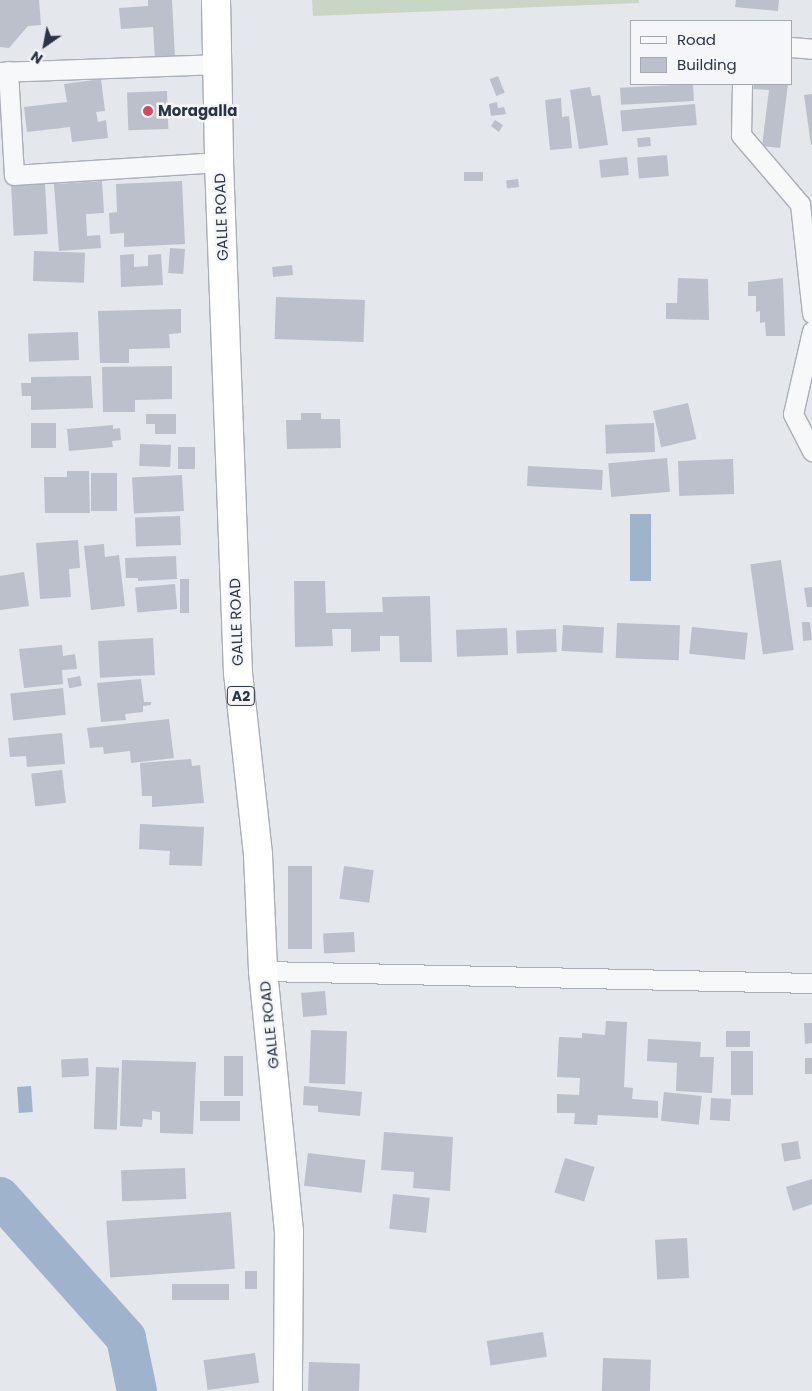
<!DOCTYPE html>
<style>
body{margin:0}
#map{position:relative;width:812px;height:1391px;overflow:hidden;background:#e4e7ec;font-family:Poppins,sans-serif}
div>[style]{position:absolute}
.green>*{inset:0;background:#c9d6c5}
.water>*{inset:0;background:#9fb4cc;transform-origin:0 0}
.river>*{height:40px;margin:-20px;padding:0 20px;transform-origin:20px;border-radius:20px;background:#9fb4cc}
.building>*{inset:0;background:#bbc0ca;transform-origin:0 0}
.roads{filter:drop-shadow(1px 0 #a9aeb7) drop-shadow(-1px 0 #a9aeb7) drop-shadow(0 1px #a9aeb7) drop-shadow(0 -1px #a9aeb7)}
.minor>*{height:19px;margin:-9.5px;padding:0 9.5px;transform-origin:9.5px;border-radius:9.5px;background:#f7f8fa}
.trunk>*{height:28px;margin:-14px;padding:0 14px;transform-origin:14px;border-radius:14px;background:#fff}
.dots>*{width:14px;height:14px;translate:-50% -50%;box-sizing:border-box;border:2px solid #f4f6f9;border-radius:50%}
span{translate:-50% -50%;white-space:nowrap;text-align:center;line-height:1.15;-webkit-text-stroke:5px #f4f6f9;paint-order:stroke}
.shield-label span{padding:1px 4px;background:#f4f6f9;border:1px solid;border-radius:4px;-webkit-text-stroke-width:0}
.shield-label{font-size:14px;color:#2b3445;font-weight:700}
.poi-label{font-size:15px;color:#2b3445;font-weight:700}
.left{translate:0 -50%;text-align:left}
.street-label{font-size:15px;color:#2b3445}
.legend{position:absolute;left:630px;top:20px;width:162px;height:65px;box-sizing:border-box;background:#f4f6f9;border:1px solid #a4a8b1;margin:0;padding:6px 9px;list-style:none;font-size:15px;color:#2b3445}
.legend li{display:flex;align-items:center;gap:10px;height:25px}
.legend b{width:25px;border:1px solid #a4a8b1}
.north{position:absolute;left:20px;top:20px;width:50px;height:50px;-webkit-text-stroke:4px #f4f6f9;paint-order:stroke;rotate:213deg;font-size:14px;font-weight:700;line-height:20px;text-align:center;color:#2b3445}
.north::after{content:'';display:block;margin:auto;width:18px;height:22px;background:#2b3445;clip-path:polygon(50% 0,100% 100%,50% 72%,0 100%)}
</style>
<div id="map">
<div class="green">
<div style="clip-path:polygon(312px 0,639px 0,639px 3px,313px 16px)"></div>
</div>
<div class="water">
<div style="left:630px;top:514px;width:21px;height:67px"></div>
<div style="left:31px;top:1086px;width:26px;height:14px;rotate:86deg"></div>
</div>
<div class="river">
<div style="left:0;top:1197px;width:189px;rotate:48.2deg"></div>
<div style="left:126px;top:1338px;width:54px;rotate:78.3deg"></div>
</div>
<div class="building">
<div style="clip-path:polygon(0 0,39px 0,41px 25px,28px 26px,9px 48px,0 47px)"></div>
<div style="clip-path:polygon(148px 0,172px 0,175px 58px,155px 59px,153px 27px,121px 29px,119px 8px,148px 6px)"></div>
<div style="clip-path:polygon(736px 0,779px 0,778px 11px,735px 7px)"></div>
<div style="left:498px;top:76px;width:18px;height:9px;rotate:68deg"></div>
<div style="clip-path:polygon(101px 79px,105px 111px,96px 112px,98px 122px,106px 120px,108px 138px,72px 142px,70px 127px,27px 132px,24px 107px,67px 102px,64px 84px)"></div>
<div style="left:693px;top:84px;width:17px;height:73px;rotate:87deg"></div>
<div style="clip-path:polygon(754px 84px,788px 84px,780px 148px,762px 146px,769px 90px,753px 89px)"></div>
<div style="clip-path:polygon(590px 87px,592px 96px,600px 95px,608px 145px,579px 149px,570px 90px)"></div>
<div style="left:167px;top:91px;width:38px;height:40px;rotate:88deg"></div>
<div style="clip-path:polygon(812px 94px,812px 145px,811px 145px,804px 95px)"></div>
<div style="clip-path:polygon(561px 98px,562px 117px,569px 116px,572px 148px,550px 150px,545px 100px)"></div>
<div style="clip-path:polygon(497px 102px,498px 108px,504px 107px,506px 114px,491px 116px,489px 104px)"></div>
<div style="left:695px;top:104px;width:21px;height:75px;rotate:85deg"></div>
<div style="clip-path:polygon(495px 120px,503px 125px,499px 132px,491px 126px)"></div>
<div style="left:650px;top:137px;width:9px;height:13px;rotate:84deg"></div>
<div style="left:667px;top:155px;width:21px;height:30px;rotate:85deg"></div>
<div style="left:627px;top:157px;width:18px;height:28px;rotate:84deg"></div>
<div style="left:464px;top:172px;width:19px;height:9px"></div>
<div style="left:518px;top:179px;width:8px;height:12px;rotate:83deg"></div>
<div style="clip-path:polygon(102px 181px,104px 213px,86px 214px,87px 236px,100px 235px,101px 248px,59px 251px,54px 184px)"></div>
<div style="clip-path:polygon(182px 181px,185px 244px,124px 247px,124px 233px,110px 234px,109px 213px,117px 212px,116px 184px)"></div>
<div style="left:45px;top:183px;width:51px;height:34px;rotate:87deg"></div>
<div style="left:170px;top:248px;width:15px;height:25px;rotate:4deg"></div>
<div style="left:34px;top:251px;width:51px;height:30px;rotate:2deg"></div>
<div style="clip-path:polygon(134px 254px,134px 267px,148px 266px,148px 255px,161px 254px,163px 285px,121px 287px,120px 255px)"></div>
<div style="left:292px;top:265px;width:10px;height:20px;rotate:84deg"></div>
<div style="clip-path:polygon(678px 278px,708px 279px,709px 320px,666px 319px,666px 303px,677px 303px)"></div>
<div style="clip-path:polygon(783px 278px,785px 336px,766px 336px,765px 322px,760px 323px,760px 311px,756px 312px,756px 296px,748px 296px,748px 282px)"></div>
<div style="left:276px;top:297px;width:89px;height:42px;rotate:2deg"></div>
<div style="clip-path:polygon(181px 309px,181px 333px,169px 334px,170px 348px,129px 349px,129px 363px,100px 363px,98px 311px)"></div>
<div style="left:78px;top:332px;width:28px;height:50px;rotate:88deg"></div>
<div style="clip-path:polygon(172px 366px,172px 399px,135px 400px,135px 412px,103px 412px,102px 367px)"></div>
<div style="clip-path:polygon(91px 376px,93px 408px,31px 410px,31px 396px,22px 396px,21px 383px,31px 383px,31px 377px)"></div>
<div style="left:688px;top:403px;width:37px;height:36px;rotate:77deg"></div>
<div style="clip-path:polygon(301px 413px,321px 413px,321px 419px,340px 419px,341px 448px,287px 449px,286px 420px,301px 420px)"></div>
<div style="clip-path:polygon(146px 414px,176px 414px,176px 434px,155px 434px,155px 424px,146px 424px)"></div>
<div style="left:31px;top:423px;width:25px;height:25px"></div>
<div style="left:654px;top:423px;width:29px;height:49px;rotate:88deg"></div>
<div style="clip-path:polygon(113px 425px,113px 429px,120px 428px,121px 440px,112px 441px,113px 447px,69px 451px,67px 429px)"></div>
<div style="left:140px;top:444px;width:31px;height:22px;rotate:2deg"></div>
<div style="left:178px;top:447px;width:17px;height:22px"></div>
<div style="left:667px;top:458px;width:34px;height:59px;rotate:85deg"></div>
<div style="left:733px;top:459px;width:35px;height:55px;rotate:88deg"></div>
<div style="left:528px;top:466px;width:75px;height:20px;rotate:3deg"></div>
<div style="clip-path:polygon(67px 471px,89px 471px,90px 513px,45px 513px,44px 477px,67px 477px)"></div>
<div style="left:91px;top:473px;width:26px;height:38px"></div>
<div style="left:182px;top:475px;width:36px;height:50px;rotate:87deg"></div>
<div style="left:180px;top:516px;width:29px;height:45px;rotate:88deg"></div>
<div style="clip-path:polygon(78px 540px,80px 568px,69px 569px,71px 597px,40px 599px,36px 543px)"></div>
<div style="clip-path:polygon(104px 544px,105px 557px,119px 555px,125px 606px,91px 610px,84px 546px)"></div>
<div style="clip-path:polygon(176px 556px,177px 579px,138px 581px,138px 578px,126px 578px,125px 558px)"></div>
<div style="left:781px;top:560px;width:91px;height:31px;rotate:82deg"></div>
<div style="clip-path:polygon(24px 572px,29px 606px,0 610px,0 576px)"></div>
<div style="left:180px;top:579px;width:9px;height:34px"></div>
<div style="clip-path:polygon(294px 581px,325px 581px,326px 613px,383px 612px,382px 597px,430px 596px,432px 662px,400px 662px,399px 636px,380px 636px,380px 651px,351px 652px,351px 629px,332px 629px,333px 646px,295px 647px)"></div>
<div style="left:175px;top:584px;width:25px;height:40px;rotate:85deg"></div>
<div style="clip-path:polygon(812px 587px,812px 607px,807px 607px,804px 588px)"></div>
<div style="clip-path:polygon(802px 622px,810px 622px,812px 640px,803px 641px)"></div>
<div style="left:617px;top:623px;width:63px;height:35px;rotate:2deg"></div>
<div style="left:563px;top:625px;width:41px;height:26px;rotate:3deg"></div>
<div style="left:692px;top:627px;width:56px;height:27px;rotate:6deg"></div>
<div style="left:507px;top:628px;width:27px;height:51px;rotate:88deg"></div>
<div style="left:556px;top:629px;width:23px;height:40px;rotate:88deg"></div>
<div style="left:153px;top:638px;width:37px;height:55px;rotate:87deg"></div>
<div style="clip-path:polygon(62px 645px,63px 656px,75px 654px,77px 669px,62px 670px,63px 684px,24px 688px,19px 649px)"></div>
<div style="left:80px;top:676px;width:10px;height:13px;rotate:79deg"></div>
<div style="clip-path:polygon(141px 679px,144px 702px,151px 702px,151px 705px,143px 706px,143px 712px,125px 714px,126px 720px,101px 722px,97px 683px)"></div>
<div style="left:63px;top:688px;width:27px;height:53px;rotate:84deg"></div>
<div style="clip-path:polygon(169px 719px,174px 758px,131px 763px,130px 751px,104px 754px,103px 747px,90px 748px,87px 728px)"></div>
<div style="clip-path:polygon(62px 733px,65px 764px,27px 767px,26px 756px,10px 757px,8px 738px)"></div>
<div style="clip-path:polygon(191px 759px,192px 766px,200px 765px,204px 803px,152px 807px,152px 796px,142px 796px,140px 763px)"></div>
<div style="left:62px;top:770px;width:33px;height:31px;rotate:83deg"></div>
<div style="clip-path:polygon(140px 824px,204px 827px,202px 866px,169px 865px,170px 851px,139px 849px)"></div>
<div style="left:288px;top:866px;width:24px;height:83px"></div>
<div style="left:344px;top:866px;width:30px;height:33px;rotate:8deg"></div>
<div style="left:354px;top:932px;width:20px;height:31px;rotate:87deg"></div>
<div style="left:325px;top:991px;width:24px;height:24px;rotate:85deg"></div>
<div style="clip-path:polygon(606px 1021px,627px 1022px,624px 1087px,633px 1088px,632px 1099px,658px 1101px,658px 1118px,598px 1115px,597px 1125px,574px 1124px,575px 1113px,557px 1113px,557px 1094px,579px 1095px,580px 1078px,557px 1077px,559px 1037px,582px 1038px,582px 1033px,605px 1035px)"></div>
<div style="clip-path:polygon(804px 1023px,812px 1023px,812px 1043px,805px 1044px)"></div>
<div style="left:311px;top:1030px;width:36px;height:53px;rotate:2deg"></div>
<div style="left:726px;top:1031px;width:24px;height:16px"></div>
<div style="clip-path:polygon(648px 1039px,701px 1042px,700px 1057px,714px 1057px,712px 1093px,676px 1091px,677px 1063px,647px 1061px)"></div>
<div style="left:731px;top:1051px;width:22px;height:44px"></div>
<div style="left:224px;top:1056px;width:19px;height:40px"></div>
<div style="left:88px;top:1058px;width:18px;height:27px;rotate:87deg"></div>
<div style="left:805px;top:1058px;width:7px;height:16px"></div>
<div style="clip-path:polygon(122px 1060px,196px 1062px,193px 1134px,160px 1133px,160px 1112px,152px 1111px,152px 1120px,143px 1119px,142px 1127px,120px 1126px)"></div>
<div style="left:96px;top:1067px;width:23px;height:62px;rotate:2deg"></div>
<div style="clip-path:polygon(304px 1086px,362px 1092px,360px 1116px,318px 1112px,318px 1106px,303px 1105px)"></div>
<div style="left:664px;top:1092px;width:38px;height:29px;rotate:6deg"></div>
<div style="left:711px;top:1098px;width:20px;height:22px;rotate:3deg"></div>
<div style="left:200px;top:1101px;width:40px;height:20px"></div>
<div style="clip-path:polygon(384px 1132px,453px 1137px,450px 1191px,413px 1188px,414px 1172px,381px 1170px)"></div>
<div style="left:798px;top:1141px;width:18px;height:17px;rotate:81deg"></div>
<div style="left:308px;top:1153px;width:58px;height:33px;rotate:7deg"></div>
<div style="left:565px;top:1158px;width:31px;height:36px;rotate:17deg"></div>
<div style="left:185px;top:1168px;width:31px;height:64px;rotate:88deg"></div>
<div style="clip-path:polygon(812px 1179px,812px 1204px,793px 1211px,786px 1187px)"></div>
<div style="left:393px;top:1194px;width:37px;height:35px;rotate:6deg"></div>
<div style="left:231px;top:1212px;width:57px;height:125px;rotate:86deg"></div>
<div style="left:687px;top:1238px;width:40px;height:32px;rotate:87deg"></div>
<div style="left:245px;top:1271px;width:12px;height:18px"></div>
<div style="left:229px;top:1284px;width:16px;height:57px;rotate:90deg"></div>
<div style="left:543px;top:1332px;width:25px;height:57px;rotate:81deg"></div>
<div style="left:255px;top:1353px;width:30px;height:52px;rotate:82deg"></div>
<div style="left:603px;top:1358px;width:48px;height:33px;rotate:2deg"></div>
<div style="left:309px;top:1362px;width:51px;height:29px;rotate:2deg"></div>
</div>
<div class="roads">
<div class="minor">
<div style="left:791px;top:47px;width:21px;rotate:5deg"></div>
<div style="left:8px;top:71px;width:104px;rotate:86.7deg"></div>
<div style="left:14px;top:175px;width:205px;rotate:-3.6deg"></div>
<div style="left:0;top:72px;width:218px;rotate:-2.1deg"></div>
<div style="left:742px;top:84px;width:51px;rotate:91.1deg"></div>
<div style="left:741px;top:135px;width:91px;rotate:49.5deg"></div>
<div style="left:800px;top:204px;width:110px;rotate:83.7deg"></div>
<div style="left:812px;top:331px;width:85px;rotate:102.9deg"></div>
<div style="left:793px;top:414px;width:42px;rotate:62.8deg"></div>
<div style="left:263px;top:971px;width:549px;rotate:1.25deg"></div>
</div>
<div class="trunk">
<div style="left:216px;top:0;width:162px;rotate:88.9deg"></div>
<div style="left:219px;top:162px;width:511px;rotate:87.87deg"></div>
<div style="left:238px;top:673px;width:183px;rotate:83.7deg"></div>
<div style="left:258px;top:855px;width:116px;rotate:87.5deg"></div>
<div style="left:263px;top:971px;width:260px;rotate:84.3deg"></div>
<div style="left:289px;top:1230px;width:161px;rotate:90.4deg"></div>
</div>
</div>
<div class="dots">
<div style="left:148px;top:111px;background:#d1495b"></div>
</div>
<div class="shield-label">
<span style="left:241px;top:696px">A2</span>
</div>
<div class="poi-label">
<span class="left" style="left:158px;top:111px">Moragalla</span>
</div>
<div class="street-label">
<span style="left:221px;top:217px;rotate:-92deg">GALLE ROAD</span>
<span style="left:236px;top:622px;rotate:-92deg">GALLE ROAD</span>
<span style="left:269px;top:1025px;rotate:-96deg">GALLE ROAD</span>
</div>
<ul class="legend">
<li><b style="height:6px;background:#f7f8fa"></b>Road</li>
<li><b style="height:14px;background:#bbc0ca"></b>Building</li>
</ul>
<div class="north">N</div>
</div>
